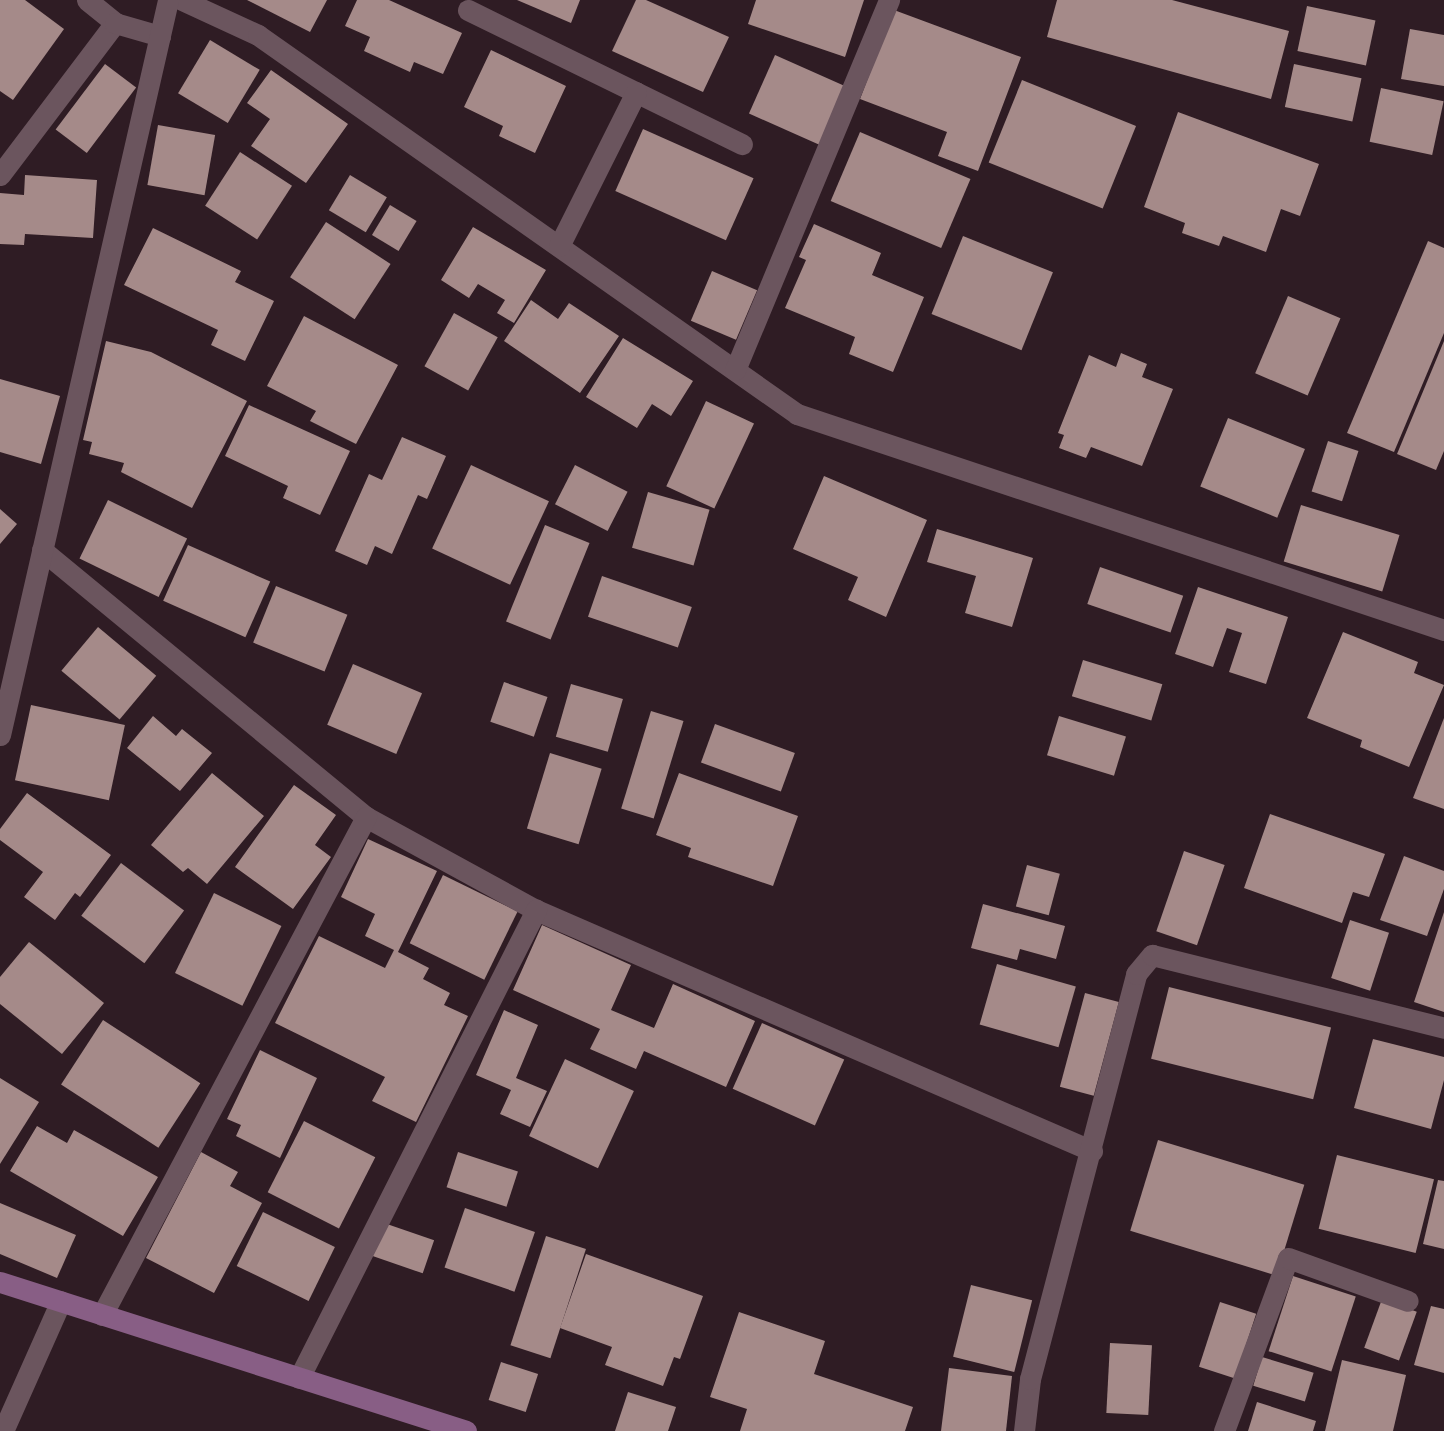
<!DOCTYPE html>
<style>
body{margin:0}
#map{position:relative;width:1444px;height:1431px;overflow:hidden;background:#2f1c24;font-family:"Public Sans",sans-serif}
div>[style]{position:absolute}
.building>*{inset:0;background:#a58a89;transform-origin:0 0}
.lane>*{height:21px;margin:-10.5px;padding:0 10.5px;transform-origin:10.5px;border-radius:10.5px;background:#6b555e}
.street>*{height:21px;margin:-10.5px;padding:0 10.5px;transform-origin:10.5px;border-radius:10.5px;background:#6b555e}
.secondary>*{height:21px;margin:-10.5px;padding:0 10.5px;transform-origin:10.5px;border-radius:10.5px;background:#885e85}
span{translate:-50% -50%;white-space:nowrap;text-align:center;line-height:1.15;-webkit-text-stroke:7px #25131b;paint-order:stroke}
</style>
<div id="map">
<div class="building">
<div style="clip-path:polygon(0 0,25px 0,64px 29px,13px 100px,0 91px)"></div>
<div style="clip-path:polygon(247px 0,327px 0,310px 32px)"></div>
<div style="clip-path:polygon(357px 0,389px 0,462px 33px,443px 74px,414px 62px,410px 72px,364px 51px,370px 37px,345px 26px)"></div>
<div style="clip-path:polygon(517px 0,580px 0,571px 23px)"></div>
<div style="clip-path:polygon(636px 0,646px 0,729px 37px,703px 92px,612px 51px)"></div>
<div style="clip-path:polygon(756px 0,864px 0,845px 57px,748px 24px)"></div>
<div style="clip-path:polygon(1057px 0,1172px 0,1289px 31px,1271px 99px,1047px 37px)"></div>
<div style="left:1307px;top:6px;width:70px;height:46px;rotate:12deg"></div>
<div style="clip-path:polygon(894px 10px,1021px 57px,978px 171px,938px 156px,947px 132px,860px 99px)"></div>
<div style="clip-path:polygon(1410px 29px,1444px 35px,1444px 86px,1401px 79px)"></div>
<div style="left:210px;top:40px;width:58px;height:62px;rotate:31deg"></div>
<div style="clip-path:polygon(491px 50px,566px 86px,535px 153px,499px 136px,503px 126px,464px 107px)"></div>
<div style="left:775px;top:55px;width:77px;height:64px;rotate:24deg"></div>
<div style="left:105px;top:64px;width:39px;height:82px;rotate:37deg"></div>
<div style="left:1294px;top:64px;width:69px;height:44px;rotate:12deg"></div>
<div style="clip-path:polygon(271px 70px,348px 124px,306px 183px,251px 146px,270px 119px,247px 103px)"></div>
<div style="left:1022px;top:80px;width:123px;height:89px;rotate:22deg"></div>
<div style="left:1381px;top:88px;width:64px;height:55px;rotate:12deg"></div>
<div style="clip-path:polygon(1178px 112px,1319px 164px,1300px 216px,1281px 209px,1266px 252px,1223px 236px,1219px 246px,1182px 233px,1185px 223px,1144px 207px)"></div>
<div style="left:158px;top:125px;width:58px;height:61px;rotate:10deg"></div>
<div style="left:643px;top:129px;width:121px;height:68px;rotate:24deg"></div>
<div style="left:860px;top:132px;width:120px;height:75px;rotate:23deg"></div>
<div style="left:240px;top:152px;width:62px;height:64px;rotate:33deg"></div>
<div style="clip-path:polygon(25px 175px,97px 180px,93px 238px,25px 234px,24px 245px,0 244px,0 193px,24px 195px)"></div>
<div style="left:350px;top:175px;width:43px;height:41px;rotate:31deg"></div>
<div style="left:390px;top:205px;width:31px;height:35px;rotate:31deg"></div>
<div style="left:326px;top:222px;width:77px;height:66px;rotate:33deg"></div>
<div style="clip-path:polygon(814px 224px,881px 253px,872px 275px,924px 297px,893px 372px,849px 354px,855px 337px,785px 308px,806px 260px,799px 257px)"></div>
<div style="clip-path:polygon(473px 227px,546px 270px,514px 323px,497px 313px,505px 300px,478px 284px,469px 298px,441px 280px)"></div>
<div style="clip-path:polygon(153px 228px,241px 271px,235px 282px,274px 301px,245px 361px,211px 345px,218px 330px,124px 285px)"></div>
<div style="left:963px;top:236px;width:97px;height:84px;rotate:22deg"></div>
<div style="clip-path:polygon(1428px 241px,1444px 248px,1444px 333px,1394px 452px,1347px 433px)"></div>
<div style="left:712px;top:271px;width:49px;height:54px;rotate:23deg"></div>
<div style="left:1288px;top:296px;width:57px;height:84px;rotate:23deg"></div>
<div style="clip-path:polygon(531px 300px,558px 319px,569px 303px,619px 336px,580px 393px,504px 341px)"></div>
<div style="left:454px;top:313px;width:50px;height:61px;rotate:29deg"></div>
<div style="clip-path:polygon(304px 316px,398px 365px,356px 444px,310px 421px,316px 411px,267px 386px)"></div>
<div style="clip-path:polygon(623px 338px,693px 381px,671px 416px,652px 404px,637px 428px,586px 397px)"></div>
<div style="clip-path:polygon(106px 341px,151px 352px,247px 401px,192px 508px,121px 472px,124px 463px,89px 454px,92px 442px,83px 440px)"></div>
<div style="clip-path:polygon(1444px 341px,1444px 451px,1436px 470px,1397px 454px)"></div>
<div style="clip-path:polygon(1121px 353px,1147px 364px,1142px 377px,1173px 389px,1142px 466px,1091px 447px,1086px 458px,1059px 448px,1064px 435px,1058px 433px,1089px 355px,1116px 367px)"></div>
<div style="clip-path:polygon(0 379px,60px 396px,41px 464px,0 452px)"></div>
<div style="left:706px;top:401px;width:53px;height:94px;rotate:25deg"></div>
<div style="clip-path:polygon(249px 405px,350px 451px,320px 515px,283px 498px,288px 486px,225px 456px)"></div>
<div style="left:1228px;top:418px;width:83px;height:74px;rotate:22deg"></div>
<div style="clip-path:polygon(402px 437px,446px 456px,427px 499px,418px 495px,392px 554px,375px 546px,367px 565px,335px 551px,369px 474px,382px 480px)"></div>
<div style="left:1328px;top:441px;width:32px;height:53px;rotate:18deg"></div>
<div style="left:471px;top:465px;width:86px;height:92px;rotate:25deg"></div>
<div style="left:575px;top:465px;width:59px;height:44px;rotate:27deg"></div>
<div style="clip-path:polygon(824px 476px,927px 520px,886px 617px,848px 600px,858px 577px,793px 549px)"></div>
<div style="left:648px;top:492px;width:64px;height:58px;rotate:16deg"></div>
<div style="left:108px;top:500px;width:88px;height:65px;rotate:26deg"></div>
<div style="left:1301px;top:505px;width:103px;height:59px;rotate:17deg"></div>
<div style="clip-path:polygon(0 509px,17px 524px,0 544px)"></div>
<div style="left:545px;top:525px;width:48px;height:104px;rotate:22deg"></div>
<div style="clip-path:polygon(937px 529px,1033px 558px,1012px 627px,965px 613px,976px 576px,927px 562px)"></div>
<div style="left:188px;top:545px;width:90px;height:61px;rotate:24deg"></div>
<div style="left:1100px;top:567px;width:88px;height:39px;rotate:19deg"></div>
<div style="left:602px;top:576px;width:95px;height:43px;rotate:19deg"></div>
<div style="left:276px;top:586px;width:77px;height:61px;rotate:22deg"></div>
<div style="clip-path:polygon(1198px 587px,1288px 617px,1266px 684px,1229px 672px,1242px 633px,1227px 628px,1213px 667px,1175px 654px)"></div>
<div style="left:98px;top:627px;width:76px;height:57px;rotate:40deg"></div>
<div style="clip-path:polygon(1343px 632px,1418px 662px,1414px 673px,1444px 685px,1409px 767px,1360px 747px,1362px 740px,1307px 718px)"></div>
<div style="left:1083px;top:660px;width:83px;height:38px;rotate:17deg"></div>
<div style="left:353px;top:664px;width:75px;height:66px;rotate:23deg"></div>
<div style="left:504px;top:682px;width:46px;height:42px;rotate:19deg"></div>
<div style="left:571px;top:684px;width:54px;height:55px;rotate:16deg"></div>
<div style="left:31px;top:705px;width:96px;height:77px;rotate:12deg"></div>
<div style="left:651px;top:711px;width:34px;height:102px;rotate:17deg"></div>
<div style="clip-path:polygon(153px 716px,176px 736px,182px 729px,212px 753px,180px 791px,127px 748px)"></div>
<div style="left:1059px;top:716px;width:70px;height:41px;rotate:17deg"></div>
<div style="clip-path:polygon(1444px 718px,1444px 809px,1413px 798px)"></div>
<div style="left:715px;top:724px;width:85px;height:41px;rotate:20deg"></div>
<div style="left:550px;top:753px;width:54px;height:79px;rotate:17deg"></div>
<div style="clip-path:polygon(212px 773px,264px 816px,207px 884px,188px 868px,183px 872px,151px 845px)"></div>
<div style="clip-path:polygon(679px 773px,798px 816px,773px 886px,688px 857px,691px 848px,656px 835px)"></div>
<div style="clip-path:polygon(294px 785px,336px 815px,315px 845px,331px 857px,293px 909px,235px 867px)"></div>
<div style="clip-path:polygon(27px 793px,111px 855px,80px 897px,75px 893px,55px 920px,24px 897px,43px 872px,0 840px,0 829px)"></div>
<div style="clip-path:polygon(1270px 814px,1385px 854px,1369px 897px,1353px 892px,1342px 923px,1244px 888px)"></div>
<div style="clip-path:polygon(368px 839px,437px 871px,398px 952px,429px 968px,423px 979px,450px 993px,444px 1005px,468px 1016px,416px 1122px,372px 1101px,385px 1077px,275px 1023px,319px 936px,385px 968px,394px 950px,365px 936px,375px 914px,341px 897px)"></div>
<div style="left:1184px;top:851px;width:43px;height:85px;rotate:19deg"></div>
<div style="clip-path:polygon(1404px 856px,1444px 871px,1444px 889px,1427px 936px,1380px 920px)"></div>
<div style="left:121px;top:863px;width:79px;height:66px;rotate:37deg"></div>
<div style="left:1027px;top:865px;width:34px;height:43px;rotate:15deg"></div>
<div style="left:443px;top:875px;width:83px;height:76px;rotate:26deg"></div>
<div style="left:214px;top:893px;width:75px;height:89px;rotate:26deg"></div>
<div style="clip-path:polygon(983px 904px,1065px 926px,1056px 959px,1020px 949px,1017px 960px,971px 948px)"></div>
<div style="clip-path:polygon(1444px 912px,1444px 1012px,1414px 1002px)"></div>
<div style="left:1350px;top:920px;width:41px;height:61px;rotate:18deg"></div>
<div style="clip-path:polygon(542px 925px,631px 965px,611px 1010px,654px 1028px,673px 984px,755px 1021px,726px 1087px,644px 1051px,636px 1069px,590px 1049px,600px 1029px,513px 990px)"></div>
<div style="clip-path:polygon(29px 942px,104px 1003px,62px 1054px,0 1004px,0 977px)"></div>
<div style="left:997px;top:964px;width:82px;height:63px;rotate:16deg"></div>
<div style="left:1169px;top:987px;width:167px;height:74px;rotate:14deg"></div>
<div style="left:1085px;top:993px;width:35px;height:97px;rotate:15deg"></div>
<div style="clip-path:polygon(504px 1010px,538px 1025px,516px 1078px,547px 1091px,530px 1127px,500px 1114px,511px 1090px,476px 1075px)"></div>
<div style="left:103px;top:1020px;width:116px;height:77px;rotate:33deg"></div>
<div style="left:762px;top:1023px;width:90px;height:72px;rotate:24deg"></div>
<div style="clip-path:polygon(1373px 1039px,1444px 1057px,1444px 1080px,1431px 1129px,1354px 1108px)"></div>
<div style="clip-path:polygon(260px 1050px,317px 1078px,280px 1158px,236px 1136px,241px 1125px,227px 1119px)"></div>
<div style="left:565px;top:1059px;width:76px;height:85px;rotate:25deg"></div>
<div style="clip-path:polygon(0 1078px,39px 1102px,0 1164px)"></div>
<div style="left:304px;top:1121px;width:80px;height:80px;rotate:27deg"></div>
<div style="clip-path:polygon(37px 1126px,67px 1143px,74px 1130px,158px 1177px,123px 1236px,10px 1171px)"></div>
<div style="left:1158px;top:1140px;width:153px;height:95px;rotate:17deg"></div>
<div style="clip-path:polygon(201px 1152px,238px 1172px,230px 1186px,262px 1203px,214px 1293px,146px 1258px)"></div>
<div style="left:458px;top:1152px;width:63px;height:37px;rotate:18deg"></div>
<div style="left:1337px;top:1155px;width:100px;height:76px;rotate:14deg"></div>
<div style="clip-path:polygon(1438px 1180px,1444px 1181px,1444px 1249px,1423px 1244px)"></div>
<div style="clip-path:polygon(0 1203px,76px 1235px,57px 1278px,0 1254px)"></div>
<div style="left:465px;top:1208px;width:74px;height:63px;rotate:19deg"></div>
<div style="left:263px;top:1212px;width:80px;height:60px;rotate:26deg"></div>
<div style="left:384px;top:1223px;width:53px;height:35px;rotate:19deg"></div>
<div style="left:546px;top:1236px;width:42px;height:115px;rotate:18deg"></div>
<div style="clip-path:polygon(586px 1254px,703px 1296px,680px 1359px,674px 1357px,663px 1386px,605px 1365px,612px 1347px,560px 1328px)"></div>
<div style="left:1293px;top:1276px;width:66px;height:79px;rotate:18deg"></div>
<div style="left:971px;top:1285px;width:63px;height:74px;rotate:14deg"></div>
<div style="left:1382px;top:1299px;width:37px;height:52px;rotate:20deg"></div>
<div style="left:1220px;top:1302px;width:38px;height:68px;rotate:18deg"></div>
<div style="clip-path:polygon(1431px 1306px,1444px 1309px,1444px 1373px,1414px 1365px)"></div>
<div style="clip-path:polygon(739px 1312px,825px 1341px,814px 1374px,913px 1407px,905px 1431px,740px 1431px,747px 1409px,710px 1397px)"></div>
<div style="left:1110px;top:1343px;width:42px;height:70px;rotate:3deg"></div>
<div style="left:1262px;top:1357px;width:54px;height:30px;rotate:17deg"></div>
<div style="clip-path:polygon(1342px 1360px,1406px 1375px,1393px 1431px,1325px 1431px)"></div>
<div style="left:501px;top:1362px;width:39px;height:40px;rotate:18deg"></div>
<div style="clip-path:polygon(949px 1368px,1012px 1376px,1006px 1431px,941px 1431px)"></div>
<div style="clip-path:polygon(628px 1392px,676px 1407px,668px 1431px,615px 1431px)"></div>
<div style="clip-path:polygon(1257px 1402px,1316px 1421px,1313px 1431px,1248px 1431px)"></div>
</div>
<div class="lane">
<div style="left:0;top:175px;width:191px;rotate:-52.9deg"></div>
<div style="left:3px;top:1431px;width:142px;rotate:-66deg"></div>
</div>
<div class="street">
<div style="left:87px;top:0;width:36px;rotate:39deg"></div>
<div style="left:115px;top:23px;width:47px;rotate:16.1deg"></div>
<div style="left:182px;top:0;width:84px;rotate:24.7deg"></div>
<div style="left:258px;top:35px;width:659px;rotate:35.11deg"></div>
<div style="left:797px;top:414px;width:682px;rotate:18.46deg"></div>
<div style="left:468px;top:10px;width:305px;rotate:26.1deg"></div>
<div style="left:559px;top:246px;width:172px;rotate:-63.4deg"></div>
<div style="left:735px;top:370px;width:401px;rotate:-67.4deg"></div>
<div style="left:42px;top:550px;width:420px;rotate:39.5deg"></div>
<div style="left:366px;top:817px;width:194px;rotate:28.7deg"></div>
<div style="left:536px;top:910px;width:606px;rotate:23.43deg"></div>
<div style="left:0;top:735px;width:754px;rotate:-77.12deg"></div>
<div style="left:102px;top:1315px;width:564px;rotate:-62.07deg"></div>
<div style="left:299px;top:1378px;width:525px;rotate:-63.14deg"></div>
<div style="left:1024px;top:1431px;width:52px;rotate:-83.4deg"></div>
<div style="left:1030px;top:1379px;width:419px;rotate:-75.3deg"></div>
<div style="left:1136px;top:974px;width:25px;rotate:-50deg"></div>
<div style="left:1152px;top:955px;width:301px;rotate:14deg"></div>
<div style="left:1224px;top:1431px;width:184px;rotate:-69.7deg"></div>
<div style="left:1288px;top:1258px;width:127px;rotate:19.7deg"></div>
</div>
<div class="secondary">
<div style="left:0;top:1282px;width:489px;rotate:17.7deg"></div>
</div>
</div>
